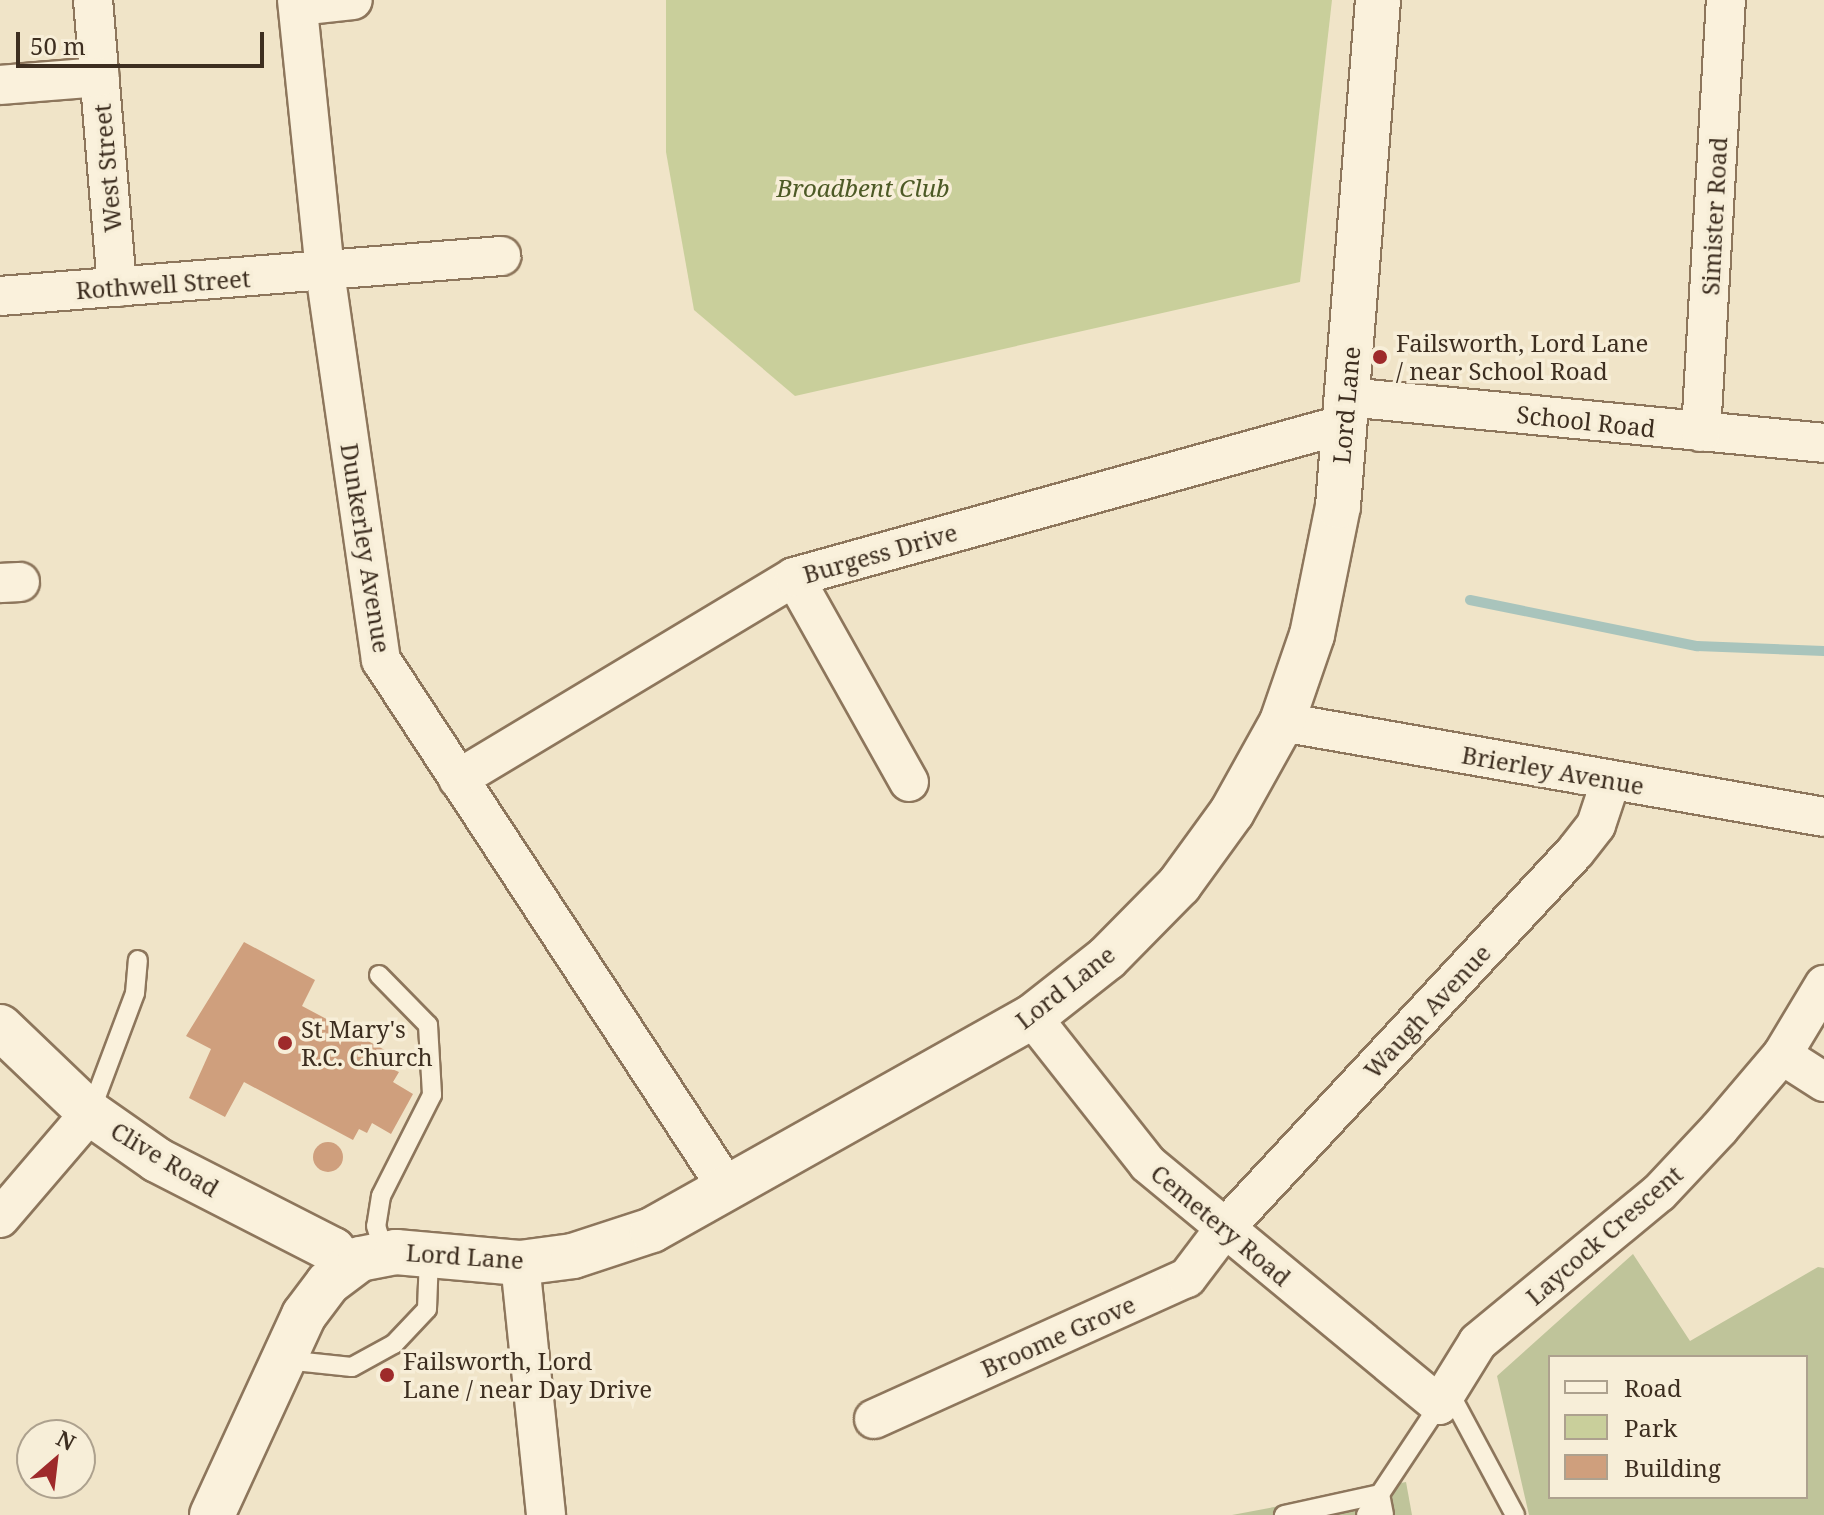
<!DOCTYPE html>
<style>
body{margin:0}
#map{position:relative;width:1824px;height:1515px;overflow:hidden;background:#f0e4c8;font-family:"Noto Serif",serif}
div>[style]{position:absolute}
.green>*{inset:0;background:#c9cf9b}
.cemetery>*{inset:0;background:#bfc49a}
.stream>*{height:10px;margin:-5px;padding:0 5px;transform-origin:5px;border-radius:5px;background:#a9c4bc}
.building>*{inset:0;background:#cf9f7d}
.round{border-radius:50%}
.roads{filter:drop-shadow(2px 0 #8d765c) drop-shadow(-2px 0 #8d765c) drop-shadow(0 2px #8d765c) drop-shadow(0 -2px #8d765c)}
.lane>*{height:18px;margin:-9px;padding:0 9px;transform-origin:9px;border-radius:9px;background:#faf1dc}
.street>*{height:38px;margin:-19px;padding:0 19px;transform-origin:19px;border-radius:19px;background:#faf1dc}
.secondary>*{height:44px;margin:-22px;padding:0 22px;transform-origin:22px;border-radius:22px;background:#faf1dc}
.dots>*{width:22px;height:22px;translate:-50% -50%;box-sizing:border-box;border:4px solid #f7eed8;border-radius:50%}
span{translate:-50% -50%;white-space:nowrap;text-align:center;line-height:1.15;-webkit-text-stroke:7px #f7eed8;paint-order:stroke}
.street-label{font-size:24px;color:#3d2e20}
.park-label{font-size:24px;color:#4d5a26;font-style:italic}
.poi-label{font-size:24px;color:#3d2e20}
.left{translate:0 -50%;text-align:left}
.legend{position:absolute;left:1548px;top:1355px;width:260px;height:144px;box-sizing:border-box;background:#f7eed8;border:2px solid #ada18e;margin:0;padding:10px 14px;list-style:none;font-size:24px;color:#3d2e20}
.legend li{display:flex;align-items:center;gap:16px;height:40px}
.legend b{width:40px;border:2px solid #ada18e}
.north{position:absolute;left:16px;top:1419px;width:80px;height:80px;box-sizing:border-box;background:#f7eed8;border:2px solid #ada18e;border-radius:50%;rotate:28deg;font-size:22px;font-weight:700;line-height:32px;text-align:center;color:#3d2e20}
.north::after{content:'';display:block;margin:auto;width:28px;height:36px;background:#9e2a2b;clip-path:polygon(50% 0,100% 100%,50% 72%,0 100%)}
.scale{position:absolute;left:16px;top:32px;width:248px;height:36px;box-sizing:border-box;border:4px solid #3d2e20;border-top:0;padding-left:10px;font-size:24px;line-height:28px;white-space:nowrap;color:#3d2e20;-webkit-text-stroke:6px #f7eed8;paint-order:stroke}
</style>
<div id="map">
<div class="green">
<div style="clip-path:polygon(666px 0,1332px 0,1300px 282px,795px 396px,694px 310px,666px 152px)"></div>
</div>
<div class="cemetery">
<div style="clip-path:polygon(evenodd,1633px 1254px,1690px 1341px,1818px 1267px,1824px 1268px,1824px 1515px,1529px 1515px,1497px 1376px,1633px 1254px,1550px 1357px,1806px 1357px,1806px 1497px,1550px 1497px,1550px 1357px)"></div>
<div style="clip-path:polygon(1406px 1482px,1412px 1515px,1232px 1515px)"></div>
</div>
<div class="stream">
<div style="left:1470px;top:600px;width:232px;rotate:11.5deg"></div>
<div style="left:1697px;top:646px;width:127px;rotate:2.3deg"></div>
</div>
<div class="building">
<div style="clip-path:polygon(244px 942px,315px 980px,302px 1006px,398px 1057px,392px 1069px,399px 1072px,393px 1082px,413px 1094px,391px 1134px,372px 1123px,367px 1133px,359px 1129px,353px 1140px,244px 1082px,225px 1117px,189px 1098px,211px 1049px,186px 1036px)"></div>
<div class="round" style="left:313px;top:1142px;width:30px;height:30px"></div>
</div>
<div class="roads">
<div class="lane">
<div style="left:379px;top:975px;width:70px;rotate:45.6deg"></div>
<div style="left:428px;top:1025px;width:70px;rotate:86.7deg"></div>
<div style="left:432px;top:1095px;width:113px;rotate:116.8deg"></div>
<div style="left:381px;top:1196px;width:30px;rotate:99deg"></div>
<div style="left:376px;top:1226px;width:28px;rotate:72deg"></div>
<div style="left:90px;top:1113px;width:128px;rotate:-69.4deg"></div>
<div style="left:135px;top:993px;width:33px;rotate:-85deg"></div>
<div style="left:285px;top:1360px;width:67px;rotate:6deg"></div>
<div style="left:352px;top:1367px;width:48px;rotate:-28.7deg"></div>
<div style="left:394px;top:1344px;width:48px;rotate:-46.7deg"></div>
<div style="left:427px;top:1309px;width:53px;rotate:-87.8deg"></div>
<div style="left:1448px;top:1390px;width:142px;rotate:61.8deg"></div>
<div style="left:1284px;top:1515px;width:98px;rotate:-12.3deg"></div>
<div style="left:1380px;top:1494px;width:21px;rotate:79deg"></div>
<div style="left:1366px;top:1515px;width:132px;rotate:-56.4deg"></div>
</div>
<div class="street">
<div style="left:93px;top:0;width:288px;rotate:85.2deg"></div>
<div style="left:297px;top:0;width:273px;rotate:84.1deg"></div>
<div style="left:325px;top:272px;width:392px;rotate:81.8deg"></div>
<div style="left:381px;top:660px;width:633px;rotate:56.74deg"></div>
<div style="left:298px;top:6px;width:55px;rotate:-6.2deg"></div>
<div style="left:0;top:85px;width:100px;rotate:-4.6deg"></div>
<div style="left:0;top:296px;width:503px;rotate:-4.56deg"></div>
<div style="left:1347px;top:397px;width:479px;rotate:5.5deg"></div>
<div style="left:1701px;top:432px;width:433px;rotate:-86.7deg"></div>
<div style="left:794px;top:577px;width:235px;rotate:60.7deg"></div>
<div style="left:0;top:583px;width:20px;rotate:-3deg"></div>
<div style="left:1282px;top:722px;width:550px;rotate:9.94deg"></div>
<div style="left:458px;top:779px;width:392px;rotate:-31deg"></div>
<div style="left:794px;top:577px;width:572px;rotate:-15.52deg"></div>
<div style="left:1032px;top:1017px;width:187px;rotate:51.7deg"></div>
<div style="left:1148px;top:1164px;width:378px;rotate:39.6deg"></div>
<div style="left:1439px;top:1405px;width:74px;rotate:-58.2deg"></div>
<div style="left:1478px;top:1342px;width:234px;rotate:-39.5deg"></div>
<div style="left:1659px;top:1193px;width:88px;rotate:-46.8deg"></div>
<div style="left:1719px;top:1129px;width:97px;rotate:-49.6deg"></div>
<div style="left:1782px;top:1055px;width:82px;rotate:-59deg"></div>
<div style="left:1782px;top:1055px;width:50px;rotate:32.7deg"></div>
<div style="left:0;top:1218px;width:138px;rotate:-49.4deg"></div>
<div style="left:520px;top:1263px;width:253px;rotate:84.1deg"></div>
<div style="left:874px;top:1419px;width:343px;rotate:-24.3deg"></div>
<div style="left:1187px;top:1278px;width:61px;rotate:-52.9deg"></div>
<div style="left:1224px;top:1229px;width:515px;rotate:-47.05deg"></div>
<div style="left:1575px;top:852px;width:34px;rotate:-52deg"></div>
<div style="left:1596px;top:825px;width:47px;rotate:-71.6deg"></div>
</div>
<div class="secondary">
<div style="left:0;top:1027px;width:124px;rotate:43.7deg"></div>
<div style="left:90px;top:1113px;width:82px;rotate:35deg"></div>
<div style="left:157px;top:1160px;width:198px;rotate:27.1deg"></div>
<div style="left:333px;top:1250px;width:22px;rotate:54deg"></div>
<div style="left:212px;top:1515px;width:220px;rotate:-65.3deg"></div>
<div style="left:304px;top:1315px;width:40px;rotate:-53deg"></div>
<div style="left:328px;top:1283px;width:40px;rotate:-37deg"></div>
<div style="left:360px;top:1259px;width:37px;rotate:-11deg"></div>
<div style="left:396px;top:1252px;width:124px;rotate:5.1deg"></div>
<div style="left:520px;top:1263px;width:53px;rotate:-7.5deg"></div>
<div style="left:573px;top:1256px;width:83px;rotate:-18.2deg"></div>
<div style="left:652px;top:1230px;width:436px;rotate:-29.3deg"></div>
<div style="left:1032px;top:1017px;width:95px;rotate:-38.2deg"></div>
<div style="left:1107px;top:958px;width:103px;rotate:-45.4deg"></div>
<div style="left:1179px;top:885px;width:90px;rotate:-54deg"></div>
<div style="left:1232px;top:812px;width:103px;rotate:-60.9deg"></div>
<div style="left:1282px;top:722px;width:92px;rotate:-71deg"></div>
<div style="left:1312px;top:635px;width:132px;rotate:-78.6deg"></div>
<div style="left:1338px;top:506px;width:508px;rotate:-85.48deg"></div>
</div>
</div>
<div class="dots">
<div style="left:1380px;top:357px;background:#9e2a2b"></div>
<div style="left:285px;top:1043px;background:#9e2a2b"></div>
<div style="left:387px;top:1375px;background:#9e2a2b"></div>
</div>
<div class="street-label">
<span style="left:107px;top:168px;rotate:-95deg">West Street</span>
<span style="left:1714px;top:216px;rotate:-87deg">Simister Road</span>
<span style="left:163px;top:284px;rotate:-4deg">Rothwell Street</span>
<span style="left:1346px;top:405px;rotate:-85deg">Lord Lane</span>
<span style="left:1586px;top:421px;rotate:6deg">School Road</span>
<span style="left:366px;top:548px;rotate:81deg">Dunkerley Avenue</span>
<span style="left:880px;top:553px;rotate:-16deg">Burgess Drive</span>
<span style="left:1553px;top:770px;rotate:10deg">Brierley Avenue</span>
<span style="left:1065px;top:987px;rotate:-38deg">Lord Lane</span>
<span style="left:1427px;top:1011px;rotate:-47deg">Waugh Avenue</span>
<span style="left:165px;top:1159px;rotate:31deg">Clive Road</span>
<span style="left:1221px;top:1225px;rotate:40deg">Cemetery Road</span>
<span style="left:1604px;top:1235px;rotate:-41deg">Laycock Crescent</span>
<span style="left:465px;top:1256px;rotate:4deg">Lord Lane</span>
<span style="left:1058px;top:1336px;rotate:-24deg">Broome Grove</span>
</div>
<div class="park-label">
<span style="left:863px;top:188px">Broadbent Club</span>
</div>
<div class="poi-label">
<span class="left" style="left:1396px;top:357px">Failsworth, Lord Lane<br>/ near School Road</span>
<span class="left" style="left:301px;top:1043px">St Mary's<br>R.C. Church</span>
<span class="left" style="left:403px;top:1375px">Failsworth, Lord<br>Lane / near Day Drive</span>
</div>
<ul class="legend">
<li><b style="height:10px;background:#faf1dc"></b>Road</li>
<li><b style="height:22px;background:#c9cf9b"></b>Park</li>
<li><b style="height:22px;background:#cf9f7d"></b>Building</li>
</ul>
<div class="north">N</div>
<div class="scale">50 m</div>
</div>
